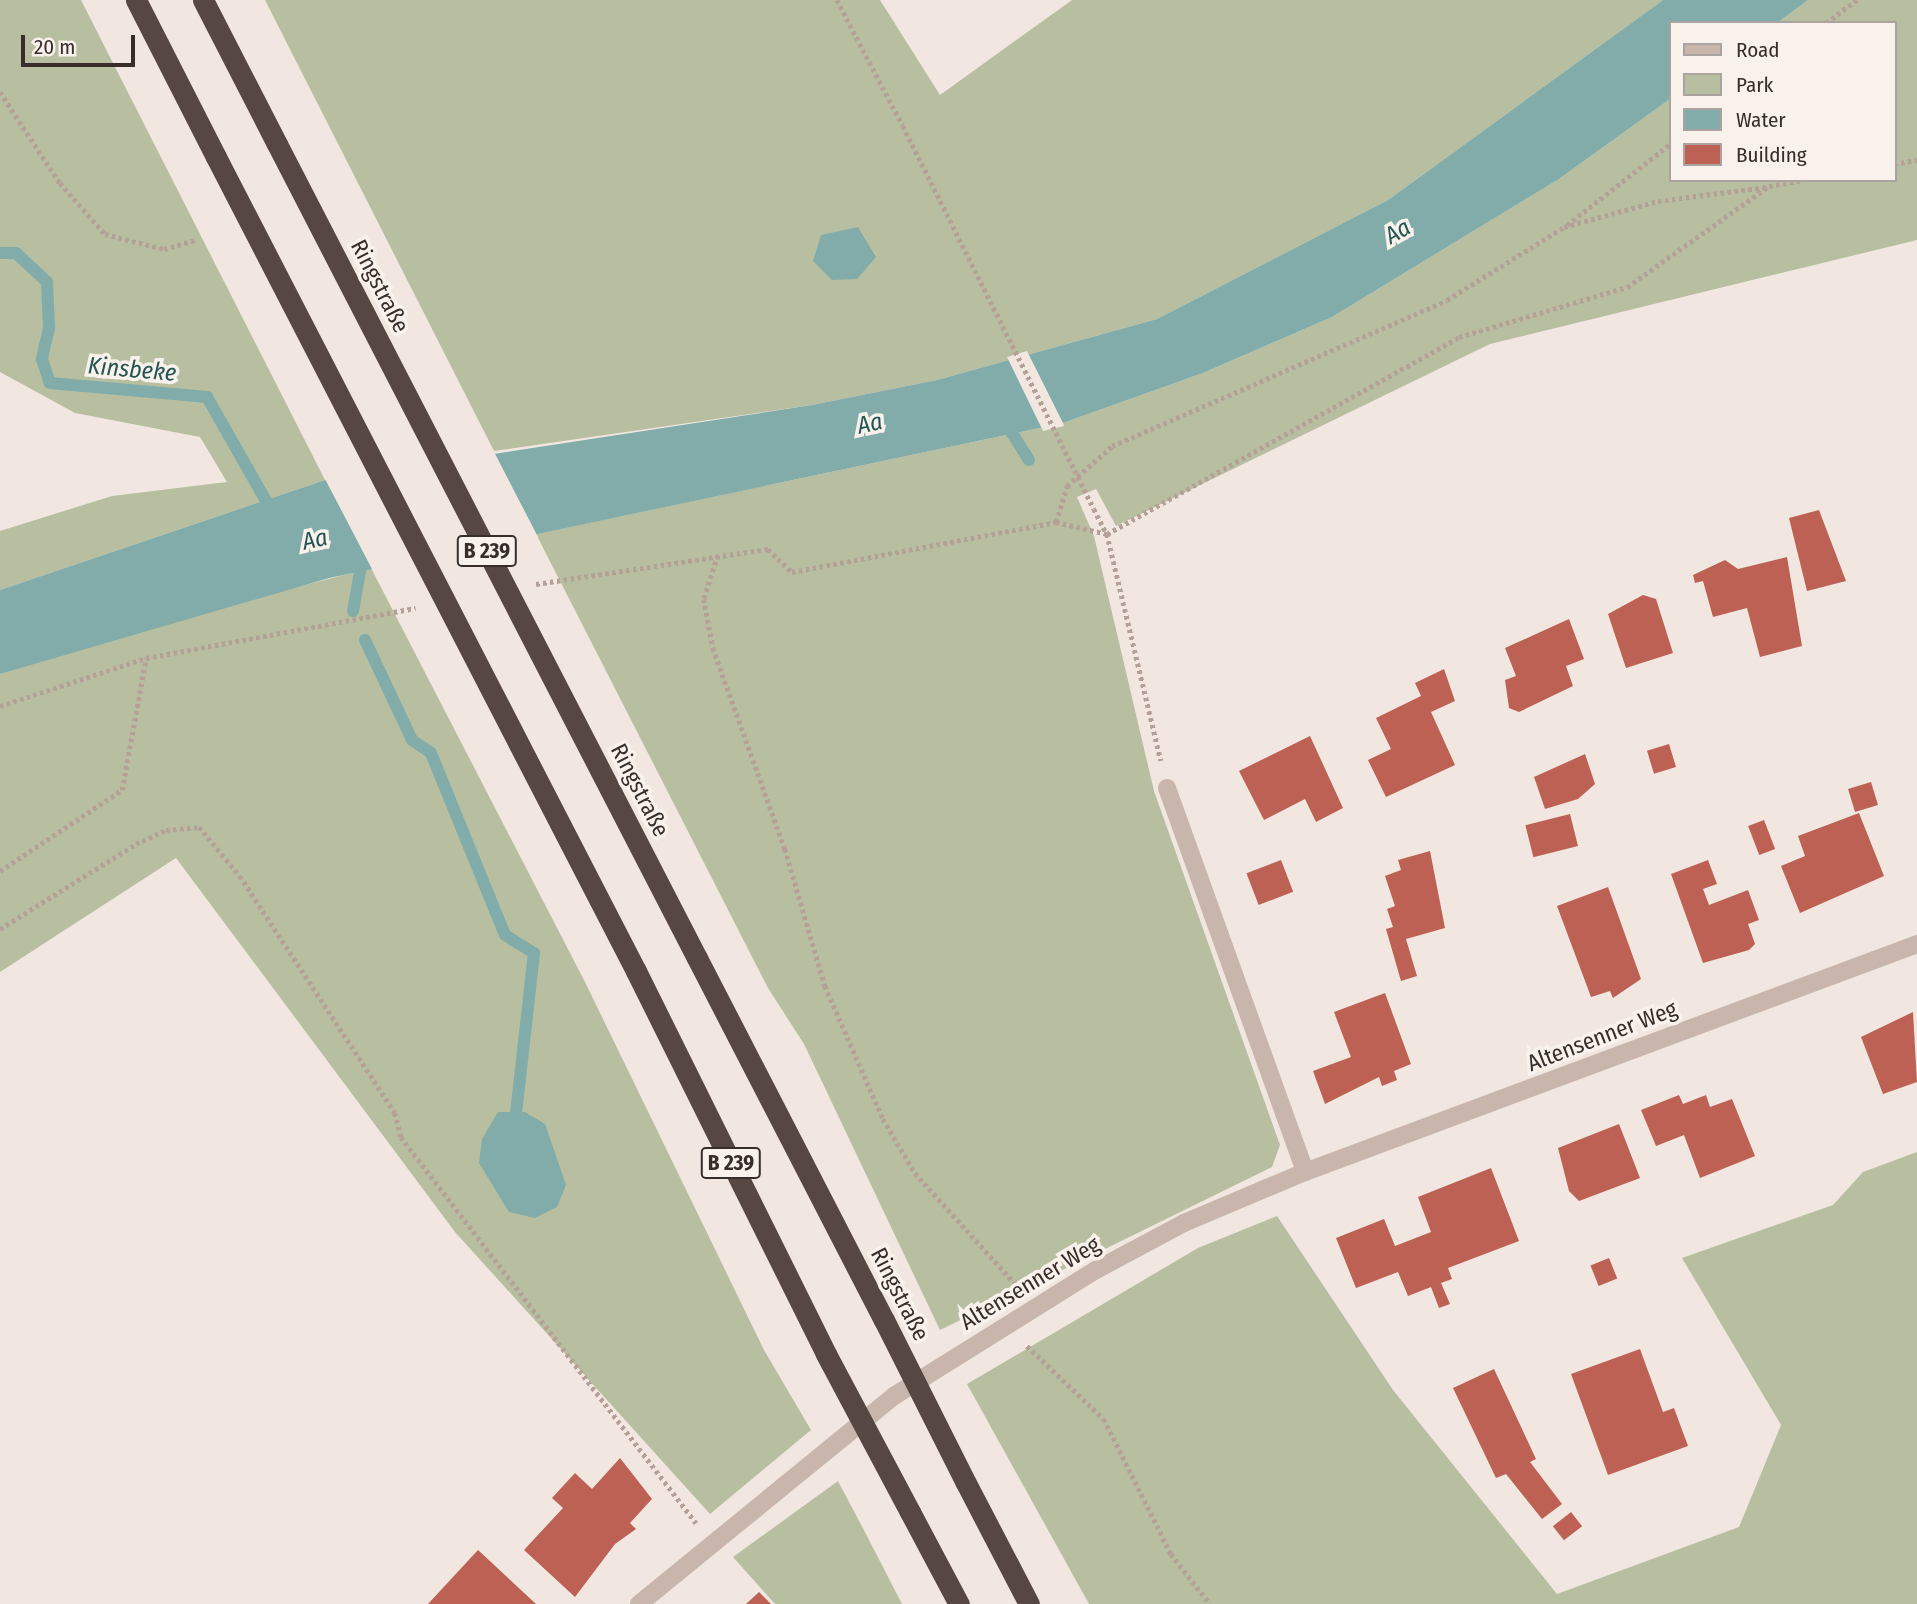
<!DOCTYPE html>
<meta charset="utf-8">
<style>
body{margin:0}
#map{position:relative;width:1917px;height:1604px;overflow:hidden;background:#f1e7e0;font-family:"Fira Sans Condensed",sans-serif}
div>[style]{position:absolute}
.green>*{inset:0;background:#b8bfa1}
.water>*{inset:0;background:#81aca9}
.pier>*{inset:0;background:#f1e7e0}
.stream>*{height:12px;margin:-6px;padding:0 6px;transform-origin:6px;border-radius:6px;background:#81aca9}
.building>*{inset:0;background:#bc6153;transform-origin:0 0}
.path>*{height:4.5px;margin-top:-2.25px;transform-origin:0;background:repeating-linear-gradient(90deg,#b4a097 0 3.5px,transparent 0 7px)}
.lane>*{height:18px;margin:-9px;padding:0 9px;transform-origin:9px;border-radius:9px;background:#c8b6ac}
.street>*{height:18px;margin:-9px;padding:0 9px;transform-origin:9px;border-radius:9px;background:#c8b6ac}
.highway>*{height:21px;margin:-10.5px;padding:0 10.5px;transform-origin:10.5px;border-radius:10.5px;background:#574742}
.path-bridge>*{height:4.5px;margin-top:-2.25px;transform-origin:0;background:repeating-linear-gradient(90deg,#b4a097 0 3.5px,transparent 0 7px)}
.highway-bridge>*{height:21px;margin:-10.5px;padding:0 10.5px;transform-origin:10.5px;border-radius:10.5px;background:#574742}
span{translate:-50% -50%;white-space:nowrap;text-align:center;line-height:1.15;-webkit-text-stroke:7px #f9f1ec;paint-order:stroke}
.shield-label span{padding:2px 5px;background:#f9f1ec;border:2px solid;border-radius:5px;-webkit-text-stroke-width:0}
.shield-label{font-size:21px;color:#372d2b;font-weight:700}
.street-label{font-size:23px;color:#372d2b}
.water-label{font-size:24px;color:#235553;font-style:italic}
.legend{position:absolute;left:1669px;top:21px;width:228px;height:161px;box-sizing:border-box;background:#f9f1ec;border:2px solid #aba39f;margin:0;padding:9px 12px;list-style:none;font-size:21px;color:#372d2b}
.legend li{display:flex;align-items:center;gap:14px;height:35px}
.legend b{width:35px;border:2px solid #aba39f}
.scale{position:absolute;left:21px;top:35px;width:114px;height:32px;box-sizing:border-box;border:4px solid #372d2b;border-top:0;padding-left:9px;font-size:21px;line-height:24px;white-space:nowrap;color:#372d2b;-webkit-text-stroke:5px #f9f1ec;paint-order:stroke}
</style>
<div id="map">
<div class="green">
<div style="clip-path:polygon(0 0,81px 0,325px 480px,0 590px,0 531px,112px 496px,227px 482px,200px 437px,75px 413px,0 372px)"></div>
<div style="clip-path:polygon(265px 0,880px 0,940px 95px,1072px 0,1663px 0,1388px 200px,1157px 319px,937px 380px,812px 405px,494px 451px)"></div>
<div style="clip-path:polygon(1808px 0,1917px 0,1917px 240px,1490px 344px,1116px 526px,1096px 489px,1077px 497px,1094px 536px,1154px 791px,1280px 1145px,1272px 1167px,940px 1330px,804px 1044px,768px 988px,536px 534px,1063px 423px,1203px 373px,1332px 317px,1559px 179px,1670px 99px,1670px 180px,1894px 180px,1894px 23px,1777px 23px)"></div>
<div style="clip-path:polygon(371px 568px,585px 982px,764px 1350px,811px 1430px,710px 1514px,455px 1232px,176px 858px,0 972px,0 674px,165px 621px)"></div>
<div style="clip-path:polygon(1917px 1152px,1917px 1604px,1089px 1604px,967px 1384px,1198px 1248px,1277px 1216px,1393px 1390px,1557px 1594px,1739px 1527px,1781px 1425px,1682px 1258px,1833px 1205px,1863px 1172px)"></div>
<div style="clip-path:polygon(838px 1481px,867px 1536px,902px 1604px,775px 1604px,733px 1557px)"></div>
</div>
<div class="water">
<div style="clip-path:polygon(1663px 0,1808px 0,1777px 23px,1670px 23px,1670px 99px,1559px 179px,1332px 317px,1203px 373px,1063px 423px,329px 578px,0 674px,0 590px,325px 480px,812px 405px,937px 380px,1157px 319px,1388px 200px)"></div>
<div style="clip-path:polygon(858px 227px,876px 257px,857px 279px,832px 280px,813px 261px,821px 235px)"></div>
<div style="clip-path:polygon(498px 1112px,525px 1112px,545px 1124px,566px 1185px,557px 1207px,535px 1218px,509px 1212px,479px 1163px,482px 1139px)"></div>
</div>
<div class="pier">
<div style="clip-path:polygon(1027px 351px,1063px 423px,1064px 426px,1043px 431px,1007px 357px)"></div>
<div style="clip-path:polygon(492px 448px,538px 537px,373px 571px,324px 477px)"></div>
</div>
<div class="stream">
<div style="left:0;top:253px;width:16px"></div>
<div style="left:16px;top:253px;width:42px;rotate:43.1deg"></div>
<div style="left:47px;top:282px;width:46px;rotate:87.5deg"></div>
<div style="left:49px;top:328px;width:32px;rotate:103deg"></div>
<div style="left:42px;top:359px;width:25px;rotate:72deg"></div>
<div style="left:50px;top:383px;width:158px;rotate:5.1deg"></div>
<div style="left:207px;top:397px;width:136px;rotate:60.4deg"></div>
<div style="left:1005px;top:422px;width:45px;rotate:57.7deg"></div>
<div style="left:353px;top:611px;width:46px;rotate:-79.9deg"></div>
<div style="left:361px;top:566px;width:10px;rotate:-119deg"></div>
<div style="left:365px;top:640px;width:110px;rotate:64.8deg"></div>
<div style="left:412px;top:740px;width:23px;rotate:34deg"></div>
<div style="left:431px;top:753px;width:196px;rotate:67.9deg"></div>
<div style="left:505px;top:935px;width:34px;rotate:32deg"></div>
<div style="left:534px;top:953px;width:161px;rotate:96.4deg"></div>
</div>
<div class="building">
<div style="clip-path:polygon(1819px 510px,1846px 581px,1807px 591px,1789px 518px)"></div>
<div style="clip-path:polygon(1787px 557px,1802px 646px,1760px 657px,1747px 608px,1713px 617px,1703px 581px,1695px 583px,1693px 575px,1725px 560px,1738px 569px)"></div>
<div style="clip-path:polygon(1643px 595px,1656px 599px,1673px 653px,1626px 668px,1608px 614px)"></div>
<div style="clip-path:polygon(1569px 619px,1584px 659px,1566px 666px,1573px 686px,1519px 712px,1509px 708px,1505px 680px,1516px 676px,1505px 648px)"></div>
<div style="clip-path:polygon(1444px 669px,1455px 701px,1431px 712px,1455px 765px,1386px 797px,1368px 760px,1391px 749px,1376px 718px,1421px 696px,1415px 683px)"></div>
<div style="clip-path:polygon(1310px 736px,1343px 808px,1316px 822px,1305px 799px,1264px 820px,1239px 771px)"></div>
<div style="left:1669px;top:744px;width:24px;height:23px;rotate:73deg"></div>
<div style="clip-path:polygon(1585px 754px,1595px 784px,1578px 799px,1545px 809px,1534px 777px)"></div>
<div style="left:1871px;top:782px;width:24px;height:24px;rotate:73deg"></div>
<div style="clip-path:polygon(1859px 813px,1884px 876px,1800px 913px,1781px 866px,1805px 856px,1798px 836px)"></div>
<div style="left:1570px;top:814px;width:33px;height:46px;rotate:76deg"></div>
<div style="left:1764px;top:820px;width:31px;height:17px;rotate:69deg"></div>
<div style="clip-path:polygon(1430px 851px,1445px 928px,1406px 939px,1417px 976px,1401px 981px,1386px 929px,1393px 927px,1387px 909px,1395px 906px,1385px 876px,1401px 870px,1398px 860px)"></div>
<div style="left:1281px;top:860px;width:34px;height:37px;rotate:69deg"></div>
<div style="clip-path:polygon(1708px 860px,1717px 884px,1703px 889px,1709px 905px,1748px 890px,1759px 920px,1748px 924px,1755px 944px,1749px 950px,1703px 963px,1671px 874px)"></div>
<div style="clip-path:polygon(1608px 887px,1641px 979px,1613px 998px,1610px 991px,1591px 997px,1557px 906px)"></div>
<div style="clip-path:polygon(1385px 993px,1411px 1064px,1394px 1071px,1397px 1080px,1382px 1086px,1379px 1077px,1325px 1104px,1313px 1071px,1351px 1057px,1334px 1012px)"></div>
<div style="clip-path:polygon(1913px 1012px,1917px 1082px,1883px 1094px,1861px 1037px)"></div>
<div style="clip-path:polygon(1679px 1095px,1683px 1104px,1706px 1095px,1710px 1107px,1732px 1099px,1755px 1156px,1700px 1178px,1684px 1135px,1656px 1146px,1641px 1110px)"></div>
<div style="clip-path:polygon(1619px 1124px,1640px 1178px,1579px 1201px,1569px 1191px,1558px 1148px)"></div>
<div style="clip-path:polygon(1491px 1168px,1519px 1241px,1448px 1268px,1452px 1279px,1441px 1283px,1450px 1304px,1439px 1308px,1431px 1287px,1408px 1296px,1398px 1272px,1356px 1288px,1336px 1238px,1384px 1219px,1395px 1246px,1431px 1232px,1418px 1197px)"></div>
<div style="left:1609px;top:1258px;width:22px;height:20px;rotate:68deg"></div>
<div style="clip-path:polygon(1640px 1349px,1663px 1412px,1674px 1408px,1688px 1446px,1608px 1475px,1571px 1374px)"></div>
<div style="clip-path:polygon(1494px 1369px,1536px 1459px,1530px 1462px,1562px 1504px,1542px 1519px,1506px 1474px,1496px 1478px,1453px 1388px)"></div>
<div style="clip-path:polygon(620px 1458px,652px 1499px,630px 1523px,636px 1529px,615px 1544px,575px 1597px,524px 1550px,563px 1508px,552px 1498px,575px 1473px,592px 1489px)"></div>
<div style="left:1571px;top:1512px;width:18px;height:23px;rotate:52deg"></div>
<div style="clip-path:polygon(478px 1550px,536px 1604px,428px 1604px)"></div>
<div style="clip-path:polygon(759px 1592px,771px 1604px,746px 1604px)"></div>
</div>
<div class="path">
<div style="left:837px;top:0;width:142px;rotate:62.4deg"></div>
<div style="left:1826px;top:23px;width:39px;rotate:-37deg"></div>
<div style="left:0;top:92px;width:109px;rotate:56.6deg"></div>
<div style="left:60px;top:183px;width:68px;rotate:48.6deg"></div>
<div style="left:105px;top:234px;width:61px;rotate:14.3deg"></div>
<div style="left:164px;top:249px;width:32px;rotate:-16deg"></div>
<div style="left:1894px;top:164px;width:23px;rotate:-10deg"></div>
<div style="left:1567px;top:225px;width:131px;rotate:-38.2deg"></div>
<div style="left:1094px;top:509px;width:28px;rotate:63deg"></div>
<div style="left:1107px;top:534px;width:233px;rotate:76.6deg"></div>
<div style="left:1056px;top:522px;width:38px;rotate:-73deg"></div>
<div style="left:1067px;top:486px;width:60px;rotate:-41.6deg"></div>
<div style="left:1112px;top:446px;width:365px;rotate:-23.5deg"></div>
<div style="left:1447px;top:300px;width:138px;rotate:-32deg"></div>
<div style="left:1564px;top:227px;width:98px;rotate:-15.5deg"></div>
<div style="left:1658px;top:201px;width:109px;rotate:-7.4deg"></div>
<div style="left:718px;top:555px;width:46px;rotate:107.7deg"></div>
<div style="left:704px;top:599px;width:50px;rotate:79.6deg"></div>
<div style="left:713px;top:648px;width:214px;rotate:70.3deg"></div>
<div style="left:785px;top:849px;width:143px;rotate:73.7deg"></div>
<div style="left:825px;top:986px;width:145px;rotate:66.4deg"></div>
<div style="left:883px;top:1119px;width:63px;rotate:59.3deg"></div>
<div style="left:915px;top:1173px;width:155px;rotate:47.9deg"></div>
<div style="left:536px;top:584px;width:235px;rotate:-8.6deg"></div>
<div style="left:768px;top:549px;width:33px;rotate:44deg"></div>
<div style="left:792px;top:572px;width:269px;rotate:-10.7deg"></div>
<div style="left:1056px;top:522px;width:52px;rotate:13.2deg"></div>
<div style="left:1107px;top:534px;width:403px;rotate:-29.2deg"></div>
<div style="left:1459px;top:337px;width:175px;rotate:-16.6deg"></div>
<div style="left:1627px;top:287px;width:174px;rotate:-35.4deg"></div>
<div style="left:1769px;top:186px;width:35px;rotate:-10deg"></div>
<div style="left:0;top:706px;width:154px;rotate:-18.2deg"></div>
<div style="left:146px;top:658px;width:274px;rotate:-10.5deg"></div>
<div style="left:0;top:871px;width:146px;rotate:-33.6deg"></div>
<div style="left:122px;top:790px;width:134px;rotate:-79.7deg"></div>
<div style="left:0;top:929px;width:160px;rotate:-32deg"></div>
<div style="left:136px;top:844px;width:33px;rotate:-25deg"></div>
<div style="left:166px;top:830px;width:33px;rotate:-5deg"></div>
<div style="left:199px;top:827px;width:64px;rotate:50.1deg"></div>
<div style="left:240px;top:876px;width:283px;rotate:56.8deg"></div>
<div style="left:395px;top:1113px;width:25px;rotate:76deg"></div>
<div style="left:401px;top:1137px;width:486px;rotate:52.6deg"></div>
<div style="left:1027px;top:1346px;width:106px;rotate:43.5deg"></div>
<div style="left:1104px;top:1419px;width:151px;rotate:63.6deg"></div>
<div style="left:1171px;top:1554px;width:63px;rotate:52deg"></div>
</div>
<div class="lane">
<div style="left:1167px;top:788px;width:408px;rotate:70.2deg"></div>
</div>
<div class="street">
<div style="left:639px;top:1604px;width:329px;rotate:-39.2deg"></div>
<div style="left:894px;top:1396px;width:238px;rotate:-32deg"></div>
<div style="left:1096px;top:1270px;width:100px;rotate:-28.1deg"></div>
<div style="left:1184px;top:1223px;width:131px;rotate:-22.9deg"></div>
<div style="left:1305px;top:1172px;width:653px;rotate:-20.43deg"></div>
</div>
<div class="highway">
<div style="left:136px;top:0;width:176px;rotate:63deg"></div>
<div style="left:203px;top:0;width:162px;rotate:62.8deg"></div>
<div style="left:697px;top:958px;width:407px;rotate:62.7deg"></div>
<div style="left:636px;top:971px;width:428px;rotate:63.6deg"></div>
<div style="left:966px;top:1483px;width:136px;rotate:62.5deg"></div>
<div style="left:910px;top:1512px;width:104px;rotate:62deg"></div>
</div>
<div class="path-bridge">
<div style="left:903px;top:126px;width:428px;rotate:63.5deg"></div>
</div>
<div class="highway-bridge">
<div style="left:277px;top:144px;width:916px;rotate:62.71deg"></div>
<div style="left:216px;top:157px;width:916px;rotate:62.71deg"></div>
<div style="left:884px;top:1320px;width:182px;rotate:63.3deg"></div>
<div style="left:826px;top:1354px;width:179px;rotate:62deg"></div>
</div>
<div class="shield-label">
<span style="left:487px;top:551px">B 239</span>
<span style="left:731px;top:1163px">B 239</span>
</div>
<div class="street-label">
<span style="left:380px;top:286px;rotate:63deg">Ringstraße</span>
<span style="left:640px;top:790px;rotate:63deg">Ringstraße</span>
<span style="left:1602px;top:1036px;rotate:-21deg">Altensenner Weg</span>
<span style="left:1030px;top:1283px;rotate:-31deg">Altensenner Weg</span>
<span style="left:900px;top:1294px;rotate:63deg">Ringstraße</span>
</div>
<div class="water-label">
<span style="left:1398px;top:232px;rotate:-30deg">Aa</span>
<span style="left:132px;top:370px;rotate:5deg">Kinsbeke</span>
<span style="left:870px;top:424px;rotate:-12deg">Aa</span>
<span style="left:315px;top:540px;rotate:-12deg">Aa</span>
</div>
<ul class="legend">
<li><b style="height:9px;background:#c8b6ac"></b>Road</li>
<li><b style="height:19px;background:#b8bfa1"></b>Park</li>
<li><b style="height:19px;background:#81aca9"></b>Water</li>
<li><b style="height:19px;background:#bc6153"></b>Building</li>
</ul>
<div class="scale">20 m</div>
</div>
